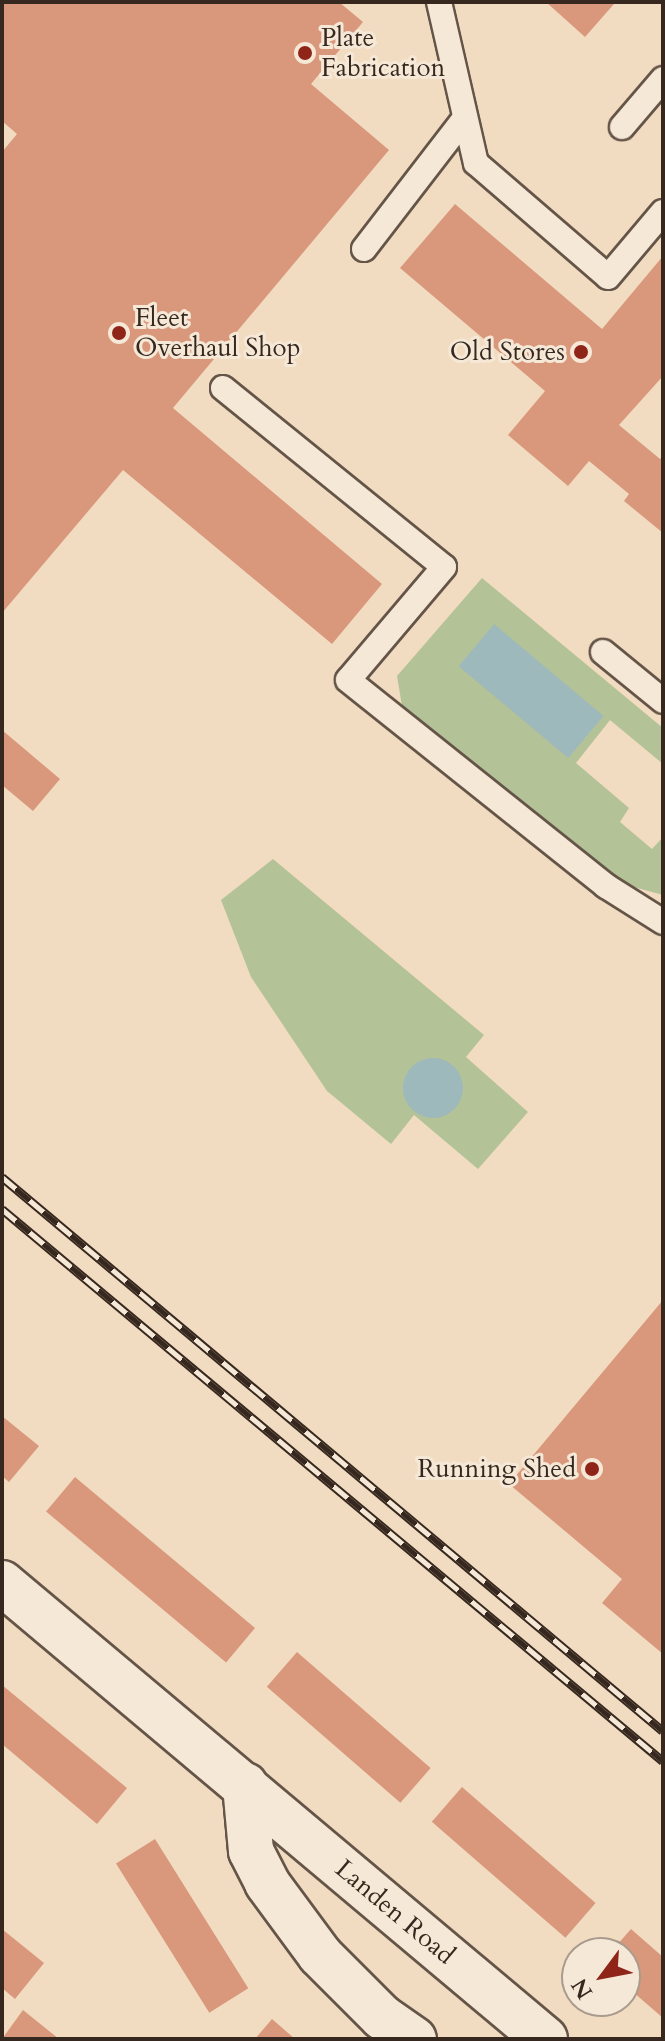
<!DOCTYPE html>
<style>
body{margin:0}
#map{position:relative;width:665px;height:2041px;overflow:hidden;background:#f1dcc1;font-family:Cardo,serif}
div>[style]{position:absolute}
.green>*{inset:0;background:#b4c297}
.water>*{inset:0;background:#9eb9bc;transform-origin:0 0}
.round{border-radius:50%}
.building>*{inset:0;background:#d9987b;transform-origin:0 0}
.roads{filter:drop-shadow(2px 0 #655548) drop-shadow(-2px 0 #655548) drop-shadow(0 2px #655548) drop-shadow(0 -2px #655548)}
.lane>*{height:24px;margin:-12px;padding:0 12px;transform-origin:12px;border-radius:12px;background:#f6e8d7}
.street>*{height:44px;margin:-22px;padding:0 22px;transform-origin:22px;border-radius:22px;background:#f6e8d7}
.rail>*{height:9px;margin-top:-4.5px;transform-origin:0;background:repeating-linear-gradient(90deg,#f6e8d7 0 18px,#36281f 0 36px);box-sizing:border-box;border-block:2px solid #36281f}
.dots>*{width:22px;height:22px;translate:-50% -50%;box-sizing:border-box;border:4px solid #f6e8d7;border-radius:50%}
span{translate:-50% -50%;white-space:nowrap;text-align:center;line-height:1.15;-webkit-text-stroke:6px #f6e8d7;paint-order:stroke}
.poi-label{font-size:26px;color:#36281f}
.left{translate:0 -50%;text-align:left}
.right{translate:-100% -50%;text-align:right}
.street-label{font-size:26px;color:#36281f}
.frame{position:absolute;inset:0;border:4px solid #36281f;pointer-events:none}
.north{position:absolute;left:561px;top:1937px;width:80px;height:80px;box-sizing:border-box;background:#f6e8d7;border:2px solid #a99b8d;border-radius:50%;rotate:238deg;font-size:22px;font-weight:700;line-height:32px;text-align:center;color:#36281f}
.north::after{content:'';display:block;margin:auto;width:28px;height:36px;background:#8f2418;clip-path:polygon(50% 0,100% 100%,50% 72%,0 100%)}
</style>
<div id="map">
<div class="green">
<div style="clip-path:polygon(482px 578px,663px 728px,663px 764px,610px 720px,576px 763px,629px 808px,620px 822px,652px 849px,663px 837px,663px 895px,619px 883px,402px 706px,397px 676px)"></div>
<div style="clip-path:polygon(273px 859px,484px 1035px,466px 1057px,528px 1112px,478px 1169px,414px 1115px,391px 1144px,327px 1091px,251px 977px,221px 900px)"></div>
</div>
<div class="water">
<div style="left:494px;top:624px;width:143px;height:55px;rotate:40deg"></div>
<div class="round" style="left:403px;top:1058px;width:60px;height:60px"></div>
</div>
<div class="building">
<div style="clip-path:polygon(2px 2px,339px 2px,363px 22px,311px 84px,389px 150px,173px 408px,382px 584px,332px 644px,123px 470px,2px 613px,2px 152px,17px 134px,2px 121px)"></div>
<div style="clip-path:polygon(546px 2px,612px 2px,614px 4px,585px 37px)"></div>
<div style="clip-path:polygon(455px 204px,602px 329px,663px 256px,663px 376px,619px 425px,660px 459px,663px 455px,663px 533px,624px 501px,629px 494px,589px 461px,568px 486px,508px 435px,545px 391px,400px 268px)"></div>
<div style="clip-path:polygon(2px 730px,60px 779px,33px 811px,2px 785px)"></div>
<div style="clip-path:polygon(663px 1300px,663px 1654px,602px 1603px,622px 1579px,509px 1484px)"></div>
<div style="clip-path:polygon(2px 1416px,39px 1446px,9px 1482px,2px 1476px)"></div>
<div style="left:75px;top:1477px;width:235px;height:45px;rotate:40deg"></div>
<div style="left:297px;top:1652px;width:177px;height:46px;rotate:41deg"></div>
<div style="clip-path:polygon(2px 1685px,127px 1788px,97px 1824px,2px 1744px)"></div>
<div style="left:462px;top:1787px;width:177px;height:46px;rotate:41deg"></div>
<div style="left:155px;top:1839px;width:176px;height:46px;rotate:58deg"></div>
<div style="clip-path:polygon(2px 1929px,44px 1963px,15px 1999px,2px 1988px)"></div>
<div style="clip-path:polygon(631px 1929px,663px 1957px,663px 2018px,625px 1985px,625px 1953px,610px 1953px)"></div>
<div style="clip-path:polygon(23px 2010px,59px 2039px,2px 2039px)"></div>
<div style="clip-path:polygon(272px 2019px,295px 2039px,255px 2039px)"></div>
</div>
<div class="roads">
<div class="lane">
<div style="left:439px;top:2px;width:165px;rotate:77.1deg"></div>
<div style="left:476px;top:163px;width:174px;rotate:40.8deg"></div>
<div style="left:608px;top:277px;width:85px;rotate:-49.8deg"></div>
<div style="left:622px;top:127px;width:63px;rotate:-49.5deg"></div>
<div style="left:364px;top:249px;width:165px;rotate:-52.4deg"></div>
<div style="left:223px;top:388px;width:284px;rotate:39deg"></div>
<div style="left:444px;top:567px;width:148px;rotate:130.3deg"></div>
<div style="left:348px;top:680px;width:330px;rotate:38.6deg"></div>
<div style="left:606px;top:886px;width:67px;rotate:32.3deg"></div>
<div style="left:603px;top:652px;width:77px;rotate:39.2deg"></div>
</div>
<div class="street">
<div style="left:2px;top:1583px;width:709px;rotate:40.02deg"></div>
<div style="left:245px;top:1785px;width:66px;rotate:84.8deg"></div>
<div style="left:251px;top:1851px;width:36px;rotate:63deg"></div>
<div style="left:267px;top:1883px;width:89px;rotate:53.6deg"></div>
<div style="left:320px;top:1955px;width:88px;rotate:45deg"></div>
<div style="left:382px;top:2017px;width:39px;rotate:35deg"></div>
</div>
</div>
<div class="rail">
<div style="left:2px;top:1177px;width:862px;rotate:39.97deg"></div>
<div style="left:2px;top:1209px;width:861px;rotate:39.87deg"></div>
</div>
<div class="dots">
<div style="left:305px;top:53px;background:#8f2418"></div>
<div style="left:119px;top:333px;background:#8f2418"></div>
<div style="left:581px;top:352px;background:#8f2418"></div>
<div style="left:592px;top:1469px;background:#8f2418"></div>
</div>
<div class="poi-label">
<span class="left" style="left:321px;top:53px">Plate<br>Fabrication</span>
<span class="left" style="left:135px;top:333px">Fleet<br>Overhaul Shop</span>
<span class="right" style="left:565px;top:352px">Old Stores</span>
<span class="right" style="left:576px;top:1469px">Running Shed</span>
</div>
<div class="street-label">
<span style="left:395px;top:1912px;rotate:40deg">Landen Road</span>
</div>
<div class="frame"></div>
<div class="north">N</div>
</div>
